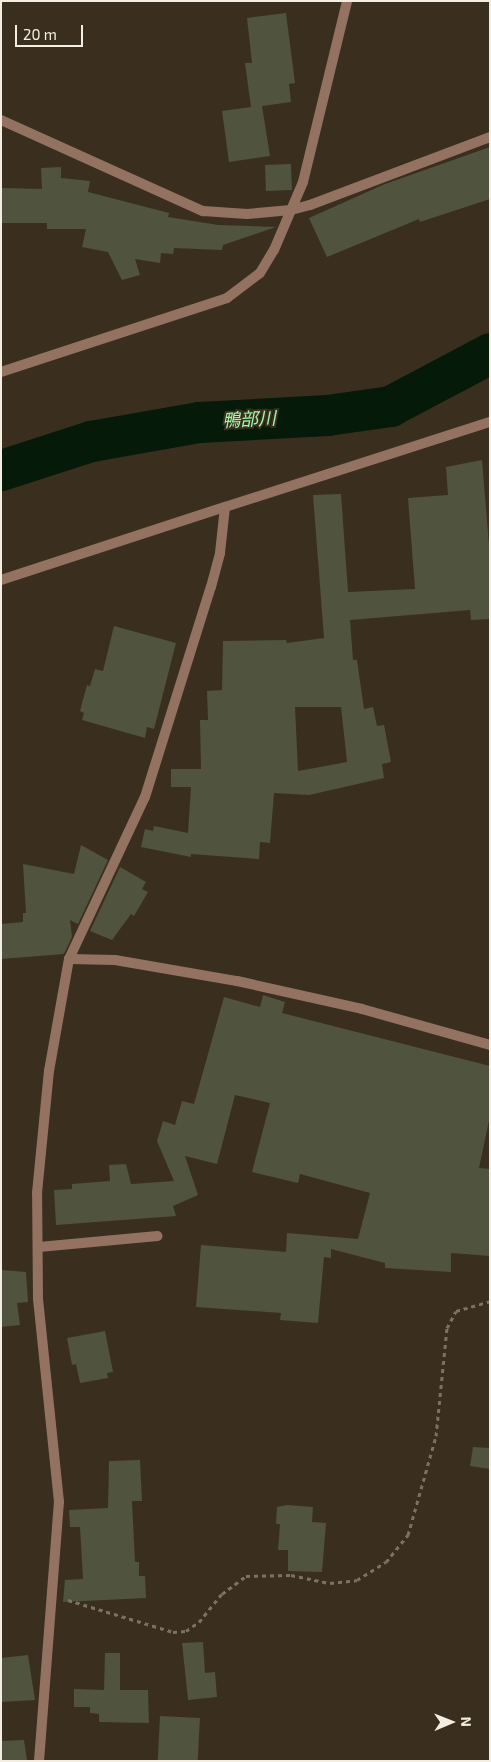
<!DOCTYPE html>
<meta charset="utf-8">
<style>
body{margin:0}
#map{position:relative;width:491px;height:1762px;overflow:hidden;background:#3a2f1e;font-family:"Exo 2","Noto Sans JP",sans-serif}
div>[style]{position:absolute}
.river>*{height:41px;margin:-20.5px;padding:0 20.5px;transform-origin:20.5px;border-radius:20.5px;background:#051a08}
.building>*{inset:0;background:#50533e;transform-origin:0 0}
.path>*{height:3px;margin-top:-1.5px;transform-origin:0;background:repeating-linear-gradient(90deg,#7c7264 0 4px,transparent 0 8px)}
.street>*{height:10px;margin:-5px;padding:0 5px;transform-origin:5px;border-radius:5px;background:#947261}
span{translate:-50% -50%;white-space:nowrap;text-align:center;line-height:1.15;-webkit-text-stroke:4px #3a2f1e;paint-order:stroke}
.water-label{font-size:18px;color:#9ffba9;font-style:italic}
.frame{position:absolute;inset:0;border:2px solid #f4ede2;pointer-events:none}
.north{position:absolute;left:426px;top:1697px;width:50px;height:50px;-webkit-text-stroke:4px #3a2f1e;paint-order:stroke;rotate:89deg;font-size:14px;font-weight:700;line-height:20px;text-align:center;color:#f4ede2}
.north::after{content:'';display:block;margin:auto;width:18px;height:22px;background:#f4ede2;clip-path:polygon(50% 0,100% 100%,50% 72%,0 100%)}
.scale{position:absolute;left:15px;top:25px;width:68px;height:22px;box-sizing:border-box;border:2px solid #f4ede2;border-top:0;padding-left:6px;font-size:15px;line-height:18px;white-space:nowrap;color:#f4ede2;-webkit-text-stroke:4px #3a2f1e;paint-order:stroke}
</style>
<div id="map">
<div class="river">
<div style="left:1px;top:470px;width:95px;rotate:-17.9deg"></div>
<div style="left:91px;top:441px;width:110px;rotate:-10deg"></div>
<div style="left:199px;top:422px;width:128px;rotate:-3.1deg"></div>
<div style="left:327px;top:415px;width:64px;rotate:-8.1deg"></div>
<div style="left:390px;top:406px;width:113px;rotate:-27.9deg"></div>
</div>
<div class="building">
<div style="clip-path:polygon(286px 13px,295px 83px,289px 84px,291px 102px,262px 106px,270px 156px,229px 162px,222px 111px,251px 107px,245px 63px,252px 63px,247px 18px)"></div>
<div style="clip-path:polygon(490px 147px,490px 199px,420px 222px,419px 219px,327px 257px,309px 218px,385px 184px)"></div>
<div style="left:291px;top:164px;width:26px;height:26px;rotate:88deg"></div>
<div style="clip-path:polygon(61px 167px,61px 178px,90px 181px,88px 192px,169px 213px,168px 217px,218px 225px,276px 227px,223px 245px,222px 250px,174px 248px,173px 254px,161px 253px,160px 263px,135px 259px,140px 275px,122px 280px,108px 252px,82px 247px,86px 229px,47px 229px,47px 223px,1px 223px,1px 188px,42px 189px,41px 168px)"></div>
<div style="clip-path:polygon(evenodd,482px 460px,490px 557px,490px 619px,471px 620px,470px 610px,350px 620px,353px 660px,357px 660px,364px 709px,373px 707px,377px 726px,384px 725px,391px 762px,382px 764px,384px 778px,309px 795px,274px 793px,270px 843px,260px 842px,259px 859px,191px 854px,191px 857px,141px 847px,145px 829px,153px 831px,154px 826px,188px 833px,191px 787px,171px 787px,171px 769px,201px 769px,200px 720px,208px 720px,207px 691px,222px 690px,223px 641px,286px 640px,287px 643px,324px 638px,313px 495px,341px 494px,348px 592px,415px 589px,408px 498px,448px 495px,446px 467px,482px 460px,295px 707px,341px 707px,347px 762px,298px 771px,295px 707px)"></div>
<div style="clip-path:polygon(114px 626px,176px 643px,154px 729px,147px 727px,145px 738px,82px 720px,84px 713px,80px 711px,87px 685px,90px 686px,95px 669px,103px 671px)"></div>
<div style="clip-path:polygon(81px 845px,108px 860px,78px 924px,70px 920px,72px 937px,64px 954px,1px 959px,1px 924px,23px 922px,23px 913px,26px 913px,23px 864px,74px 874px)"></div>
<div style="clip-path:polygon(120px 867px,146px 882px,142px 889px,148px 892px,134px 916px,131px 914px,112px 940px,90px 931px)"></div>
<div style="clip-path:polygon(263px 995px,285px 1002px,282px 1013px,490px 1066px,490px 1116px,479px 1168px,490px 1169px,490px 1256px,451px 1253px,451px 1272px,385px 1268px,385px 1263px,331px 1249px,331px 1258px,324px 1257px,318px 1323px,280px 1320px,281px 1313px,196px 1307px,201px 1245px,286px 1252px,287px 1233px,358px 1239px,370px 1193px,300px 1174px,298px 1183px,252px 1172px,270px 1103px,235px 1095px,217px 1164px,185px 1156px,198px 1195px,173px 1206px,176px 1216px,56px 1225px,54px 1190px,72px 1189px,72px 1184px,110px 1181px,109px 1165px,126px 1164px,131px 1184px,174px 1181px,157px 1141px,163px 1121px,175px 1125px,182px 1101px,194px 1104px,224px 997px,260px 1007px)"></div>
<div style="clip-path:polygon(1px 1270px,26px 1272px,28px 1302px,17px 1303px,20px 1325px,1px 1327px)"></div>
<div style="clip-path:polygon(105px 1331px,113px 1372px,107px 1373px,108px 1378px,80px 1383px,76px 1364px,72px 1365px,67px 1338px)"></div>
<div style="clip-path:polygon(473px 1447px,490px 1448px,490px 1469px,470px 1466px)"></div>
<div style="clip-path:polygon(140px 1460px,142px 1501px,132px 1501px,135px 1562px,139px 1562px,139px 1576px,145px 1576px,146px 1598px,63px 1602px,65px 1580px,83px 1579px,80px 1527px,70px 1527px,69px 1510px,108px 1508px,109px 1461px)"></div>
<div style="clip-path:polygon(287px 1505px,313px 1507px,312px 1522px,326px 1523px,322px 1572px,288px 1571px,288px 1550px,278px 1550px,280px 1524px,276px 1524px,277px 1507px)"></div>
<div style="clip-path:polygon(203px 1642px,205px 1673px,215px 1672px,217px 1697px,188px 1700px,182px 1643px)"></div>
<div style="clip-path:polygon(105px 1653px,120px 1653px,120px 1690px,148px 1690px,149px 1723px,99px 1722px,99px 1714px,90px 1713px,90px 1707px,74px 1707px,74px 1689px,104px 1690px)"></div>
<div style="clip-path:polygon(28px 1655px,35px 1700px,1px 1702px,1px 1658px)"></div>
<div style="left:160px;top:1716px;width:40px;height:45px;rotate:3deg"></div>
<div style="clip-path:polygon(24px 1740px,27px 1761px,1px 1761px,1px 1741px)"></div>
</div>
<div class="path">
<div style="left:68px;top:1600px;width:110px;rotate:16.9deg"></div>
<div style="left:173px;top:1632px;width:13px;rotate:-4deg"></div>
<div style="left:186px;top:1631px;width:16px;rotate:-35deg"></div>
<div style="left:199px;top:1622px;width:36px;rotate:-51deg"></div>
<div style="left:222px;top:1594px;width:30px;rotate:-37deg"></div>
<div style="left:246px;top:1576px;width:45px;rotate:-1.3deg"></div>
<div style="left:291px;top:1575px;width:40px;rotate:12deg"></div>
<div style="left:330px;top:1583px;width:27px;rotate:-6deg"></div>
<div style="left:357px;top:1580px;width:34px;rotate:-32deg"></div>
<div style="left:386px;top:1562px;width:35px;rotate:-51deg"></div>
<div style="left:408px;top:1535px;width:103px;rotate:-74.2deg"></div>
<div style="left:436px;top:1436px;width:109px;rotate:-84.2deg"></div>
<div style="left:447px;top:1328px;width:19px;rotate:-62deg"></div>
<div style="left:456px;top:1311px;width:35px;rotate:-16deg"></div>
</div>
<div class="street">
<div style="left:1px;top:120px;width:222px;rotate:24.3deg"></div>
<div style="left:203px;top:211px;width:44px;rotate:3.9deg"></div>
<div style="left:247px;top:214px;width:44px;rotate:-5.2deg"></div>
<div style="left:291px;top:210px;width:20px;rotate:-15deg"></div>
<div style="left:310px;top:205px;width:192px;rotate:-20.7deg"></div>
<div style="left:1px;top:372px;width:238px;rotate:-18.1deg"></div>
<div style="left:227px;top:298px;width:41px;rotate:-37.1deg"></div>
<div style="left:260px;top:273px;width:27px;rotate:-59deg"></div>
<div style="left:274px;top:250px;width:74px;rotate:-66.9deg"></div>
<div style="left:303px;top:182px;width:186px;rotate:-76.3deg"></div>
<div style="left:1px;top:580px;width:236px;rotate:-18.1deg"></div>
<div style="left:69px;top:959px;width:46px;rotate:1.2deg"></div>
<div style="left:115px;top:960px;width:124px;rotate:9.8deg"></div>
<div style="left:237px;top:981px;width:128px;rotate:12.6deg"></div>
<div style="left:362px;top:1009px;width:133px;rotate:15.7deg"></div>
<div style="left:39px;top:1247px;width:119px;rotate:-5.3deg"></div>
<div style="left:39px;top:1761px;width:260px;rotate:-85.6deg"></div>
<div style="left:59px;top:1502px;width:204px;rotate:-95.9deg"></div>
<div style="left:38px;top:1299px;width:106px;rotate:-90.5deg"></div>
<div style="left:37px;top:1193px;width:123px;rotate:-84.4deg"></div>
<div style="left:49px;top:1071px;width:114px;rotate:-79.9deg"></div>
<div style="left:69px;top:959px;width:179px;rotate:-64.9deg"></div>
<div style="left:145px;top:797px;width:220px;rotate:-72.6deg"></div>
<div style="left:211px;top:587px;width:35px;rotate:-75deg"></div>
<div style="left:220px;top:553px;width:46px;rotate:-83.8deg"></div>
<div style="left:225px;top:507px;width:278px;rotate:-17.8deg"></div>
</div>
<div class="water-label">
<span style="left:249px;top:419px;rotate:-3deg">鴨部川</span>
</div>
<div class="frame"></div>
<div class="north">N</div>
<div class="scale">20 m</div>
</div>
